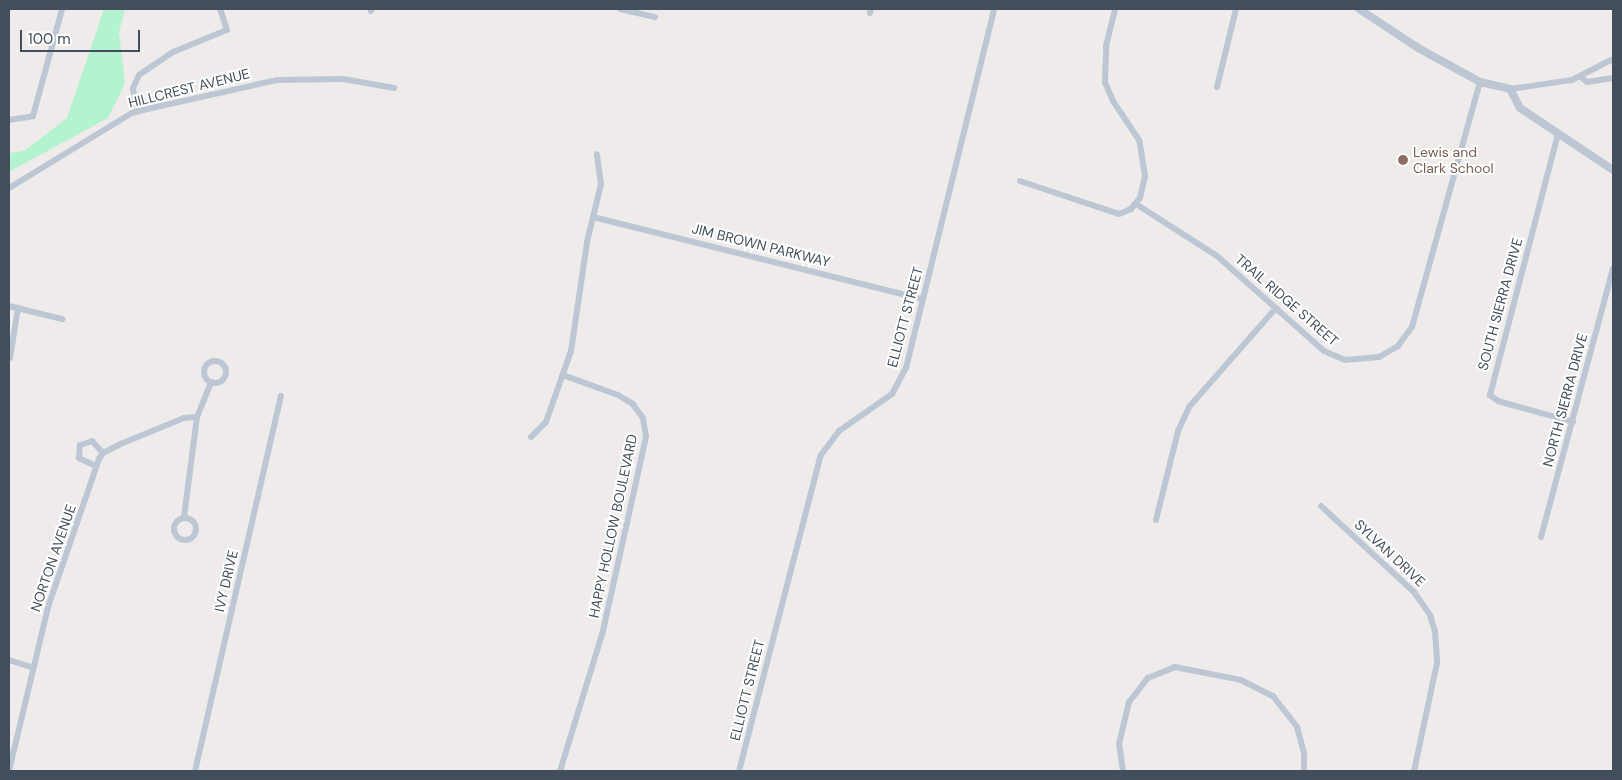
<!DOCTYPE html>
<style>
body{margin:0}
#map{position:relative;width:1622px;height:780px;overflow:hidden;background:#efebeb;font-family:"DM Sans",sans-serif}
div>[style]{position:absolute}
.green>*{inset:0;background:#b3f3cf}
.minor>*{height:6px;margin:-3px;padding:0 3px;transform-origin:3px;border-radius:3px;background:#bdc7d3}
.minor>.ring{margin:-3px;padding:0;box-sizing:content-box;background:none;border:6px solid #bdc7d3;border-radius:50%}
.tertiary>*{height:8px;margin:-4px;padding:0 4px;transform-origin:4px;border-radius:4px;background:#bdc7d3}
.dots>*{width:14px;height:14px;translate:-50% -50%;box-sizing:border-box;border:2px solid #fff;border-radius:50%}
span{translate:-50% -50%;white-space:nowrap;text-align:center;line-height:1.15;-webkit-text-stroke:4px #fff;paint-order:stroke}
.street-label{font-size:14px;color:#424e5b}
.education-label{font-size:14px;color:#785e54}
.left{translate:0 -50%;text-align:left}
.frame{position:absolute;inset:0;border:10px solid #424e5b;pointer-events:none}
.scale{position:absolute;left:20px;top:30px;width:120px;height:22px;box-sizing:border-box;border:2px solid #424e5b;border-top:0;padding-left:6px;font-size:15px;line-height:18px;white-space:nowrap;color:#424e5b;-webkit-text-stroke:4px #fff;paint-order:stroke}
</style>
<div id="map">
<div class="green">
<div style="clip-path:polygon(104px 9px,125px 9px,119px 32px,125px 83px,108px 118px,9px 172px,9px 153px,24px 151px,67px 118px)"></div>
</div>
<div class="minor">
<div style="left:620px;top:9px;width:36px;rotate:13deg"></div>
<div style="left:371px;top:11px;width:2px;rotate:-63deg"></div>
<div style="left:870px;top:13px;width:4px;rotate:-76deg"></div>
<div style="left:1581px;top:77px;width:8px;rotate:40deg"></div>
<div style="left:1587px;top:82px;width:26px;rotate:-9deg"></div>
<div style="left:1217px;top:87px;width:80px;rotate:-76.3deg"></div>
<div style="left:1510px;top:89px;width:63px;rotate:-8.3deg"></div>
<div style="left:1572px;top:80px;width:46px;rotate:-27.1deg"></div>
<div style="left:136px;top:112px;width:24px;rotate:-97deg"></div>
<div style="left:133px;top:88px;width:14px;rotate:-65deg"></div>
<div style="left:139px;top:75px;width:41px;rotate:-34.1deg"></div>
<div style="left:173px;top:52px;width:58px;rotate:-22.2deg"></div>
<div style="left:227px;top:30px;width:22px;rotate:-108deg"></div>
<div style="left:9px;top:120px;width:24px;rotate:-9deg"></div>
<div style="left:33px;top:116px;width:111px;rotate:-74.8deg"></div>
<div style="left:1558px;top:134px;width:270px;rotate:104.6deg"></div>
<div style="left:1490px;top:395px;width:10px;rotate:37deg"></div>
<div style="left:1498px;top:401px;width:78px;rotate:15.6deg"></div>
<div style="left:1020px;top:181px;width:104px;rotate:18.4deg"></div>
<div style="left:1119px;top:214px;width:13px;rotate:-23deg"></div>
<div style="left:1131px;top:209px;width:14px;rotate:-51deg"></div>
<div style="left:1140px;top:198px;width:23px;rotate:-77deg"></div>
<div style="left:1145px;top:176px;width:36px;rotate:-99deg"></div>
<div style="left:1139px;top:140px;width:47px;rotate:-123.7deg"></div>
<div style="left:1113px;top:101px;width:21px;rotate:-113deg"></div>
<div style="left:1105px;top:82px;width:36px;rotate:-88deg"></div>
<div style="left:1106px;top:46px;width:38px;rotate:-76deg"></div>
<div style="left:9px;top:188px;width:144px;rotate:-31.4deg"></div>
<div style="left:132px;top:113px;width:11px;rotate:-15deg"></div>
<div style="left:143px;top:110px;width:137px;rotate:-12.6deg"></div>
<div style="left:277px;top:80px;width:66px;rotate:-0.9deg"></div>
<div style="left:343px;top:79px;width:52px;rotate:10deg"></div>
<div style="left:1136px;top:204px;width:96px;rotate:32.7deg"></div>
<div style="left:1217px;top:256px;width:143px;rotate:41.6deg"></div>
<div style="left:1324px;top:351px;width:23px;rotate:23deg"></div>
<div style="left:1345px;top:360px;width:34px;rotate:-5deg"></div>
<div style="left:1379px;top:357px;width:22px;rotate:-30deg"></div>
<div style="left:1398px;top:346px;width:24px;rotate:-54deg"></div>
<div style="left:1412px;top:327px;width:254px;rotate:-74.5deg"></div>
<div style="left:593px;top:217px;width:340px;rotate:14deg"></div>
<div style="left:9px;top:306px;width:55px;rotate:13.8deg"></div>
<div style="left:10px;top:358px;width:51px;rotate:-80.9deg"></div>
<div class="ring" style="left:204px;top:361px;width:16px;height:16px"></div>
<div style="left:531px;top:437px;width:21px;rotate:-45deg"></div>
<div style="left:546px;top:422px;width:75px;rotate:-70.6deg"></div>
<div style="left:571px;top:351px;width:110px;rotate:-81.6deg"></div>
<div style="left:587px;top:242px;width:60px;rotate:-76.4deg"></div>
<div style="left:601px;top:184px;width:30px;rotate:-98deg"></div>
<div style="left:96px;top:466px;width:19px;rotate:-155deg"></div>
<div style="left:79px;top:458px;width:13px;rotate:-86deg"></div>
<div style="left:80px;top:445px;width:13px;rotate:-18deg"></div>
<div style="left:92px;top:441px;width:16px;rotate:47deg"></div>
<div style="left:1321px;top:506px;width:127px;rotate:42.8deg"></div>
<div style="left:1414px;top:592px;width:28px;rotate:55deg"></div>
<div style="left:1430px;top:615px;width:17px;rotate:73deg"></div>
<div style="left:1435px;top:631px;width:32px;rotate:86deg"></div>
<div style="left:1437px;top:663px;width:110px;rotate:102deg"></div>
<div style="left:184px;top:517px;width:101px;rotate:-82.6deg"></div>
<div style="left:197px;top:417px;width:38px;rotate:-68deg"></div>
<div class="ring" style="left:174px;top:518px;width:16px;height:16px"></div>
<div style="left:1156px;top:520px;width:92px;rotate:-76.1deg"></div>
<div style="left:1178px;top:431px;width:26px;rotate:-65deg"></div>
<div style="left:1189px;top:407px;width:132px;rotate:-48.7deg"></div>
<div style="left:1541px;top:537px;width:278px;rotate:-75deg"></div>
<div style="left:9px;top:660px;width:25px;rotate:18deg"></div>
<div style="left:9px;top:771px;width:169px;rotate:-76.6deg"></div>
<div style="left:48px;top:607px;width:157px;rotate:-71deg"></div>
<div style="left:99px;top:459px;width:7px;rotate:-56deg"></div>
<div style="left:103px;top:453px;width:22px;rotate:-27deg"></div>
<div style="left:123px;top:443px;width:66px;rotate:-22.3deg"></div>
<div style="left:184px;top:418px;width:13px;rotate:-4deg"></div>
<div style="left:195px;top:771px;width:385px;rotate:-77.1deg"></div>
<div style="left:560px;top:771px;width:146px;rotate:-72.9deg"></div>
<div style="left:603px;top:631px;width:199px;rotate:-77.5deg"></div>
<div style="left:646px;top:437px;width:19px;rotate:-99deg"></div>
<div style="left:643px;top:418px;width:17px;rotate:-126deg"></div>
<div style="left:633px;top:404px;width:17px;rotate:-149deg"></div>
<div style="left:618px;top:395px;width:59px;rotate:-160deg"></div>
<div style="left:739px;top:771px;width:326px;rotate:-75.5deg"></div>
<div style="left:821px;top:455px;width:30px;rotate:-53deg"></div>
<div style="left:839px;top:431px;width:65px;rotate:-34.9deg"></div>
<div style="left:892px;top:394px;width:30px;rotate:-62deg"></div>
<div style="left:906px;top:368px;width:370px;rotate:-76.2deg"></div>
<div style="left:1123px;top:771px;width:27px;rotate:-98deg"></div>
<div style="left:1119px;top:744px;width:43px;rotate:-76.6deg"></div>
<div style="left:1129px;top:702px;width:31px;rotate:-52deg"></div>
<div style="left:1148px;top:678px;width:29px;rotate:-22deg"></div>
<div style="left:1175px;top:667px;width:67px;rotate:11.1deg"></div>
<div style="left:1241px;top:680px;width:36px;rotate:27deg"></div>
<div style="left:1273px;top:696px;width:39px;rotate:52deg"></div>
<div style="left:1297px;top:727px;width:28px;rotate:75deg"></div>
<div style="left:1304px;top:754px;width:17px;rotate:90deg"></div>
</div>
<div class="tertiary">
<div style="left:1359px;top:9px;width:73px;rotate:33.3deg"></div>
<div style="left:1420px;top:49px;width:68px;rotate:28.8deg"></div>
<div style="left:1480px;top:82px;width:31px;rotate:13deg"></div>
<div style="left:1510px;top:89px;width:21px;rotate:62deg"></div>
<div style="left:1520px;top:108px;width:112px;rotate:33.7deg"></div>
</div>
<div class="dots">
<div style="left:1403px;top:160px;background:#8d6e63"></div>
</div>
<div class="street-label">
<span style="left:189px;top:88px;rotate:-14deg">HILLCREST AVENUE</span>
<span style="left:761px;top:245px;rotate:14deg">JIM BROWN PARKWAY</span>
<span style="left:1287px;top:300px;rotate:41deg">TRAIL RIDGE STREET</span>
<span style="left:1500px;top:304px;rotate:-75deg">SOUTH SIERRA DRIVE</span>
<span style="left:905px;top:317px;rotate:-75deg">ELLIOTT STREET</span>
<span style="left:1565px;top:400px;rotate:-75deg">NORTH SIERRA DRIVE</span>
<span style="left:613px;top:526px;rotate:-78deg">HAPPY HOLLOW BOULEVARD</span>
<span style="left:1390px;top:553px;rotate:43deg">SYLVAN DRIVE</span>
<span style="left:53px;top:558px;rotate:-71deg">NORTON AVENUE</span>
<span style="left:226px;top:581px;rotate:-77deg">IVY DRIVE</span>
<span style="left:747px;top:690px;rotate:-76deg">ELLIOTT STREET</span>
</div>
<div class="education-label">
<span class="left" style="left:1413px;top:160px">Lewis and<br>Clark School</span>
</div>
<div class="frame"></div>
<div class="scale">100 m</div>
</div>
